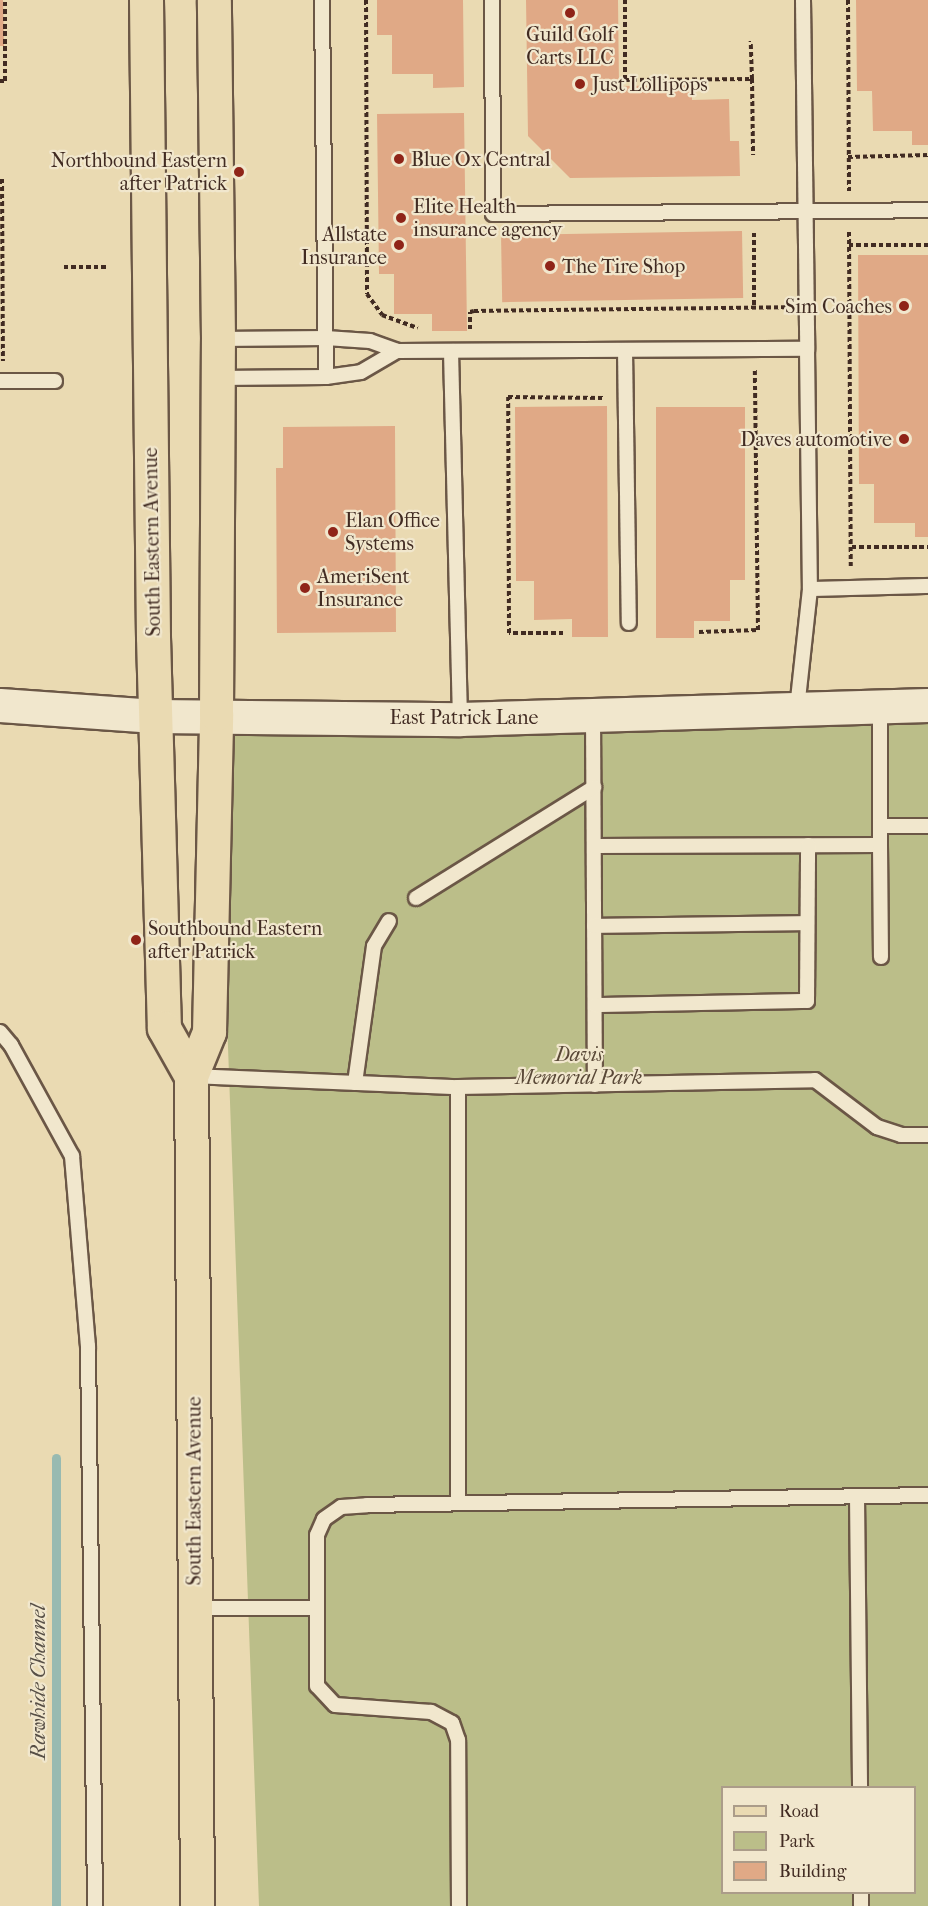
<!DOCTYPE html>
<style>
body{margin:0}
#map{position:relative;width:928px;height:1906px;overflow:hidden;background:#eadab2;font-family:"IM FELL French Canon",serif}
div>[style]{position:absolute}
.green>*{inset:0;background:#bbbe89}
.stream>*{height:9px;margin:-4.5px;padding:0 4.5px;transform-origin:4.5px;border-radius:4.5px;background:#98bab1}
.building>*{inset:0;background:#e0a986;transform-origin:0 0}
.path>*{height:4px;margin-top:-2px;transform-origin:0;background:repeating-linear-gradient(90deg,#412b22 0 4.5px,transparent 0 7.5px)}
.roads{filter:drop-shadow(2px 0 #6b5746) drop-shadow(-2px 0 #6b5746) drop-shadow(0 2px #6b5746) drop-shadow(0 -2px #6b5746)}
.service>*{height:14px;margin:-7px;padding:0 7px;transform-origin:7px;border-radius:7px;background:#f1e7cd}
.tertiary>*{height:33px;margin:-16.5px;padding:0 16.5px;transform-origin:16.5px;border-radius:16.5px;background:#f1e7cd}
.secondary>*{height:33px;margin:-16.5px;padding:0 16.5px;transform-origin:16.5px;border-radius:16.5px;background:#f1e7cd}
.primary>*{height:33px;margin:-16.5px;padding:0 16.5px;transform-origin:16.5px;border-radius:16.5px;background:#eadab2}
.dots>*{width:16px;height:16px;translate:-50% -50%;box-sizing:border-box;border:3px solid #f1e7cd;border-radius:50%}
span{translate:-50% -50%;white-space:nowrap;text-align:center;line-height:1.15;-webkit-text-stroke:4.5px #f1e7cd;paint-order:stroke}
.poi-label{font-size:20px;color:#412b22}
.left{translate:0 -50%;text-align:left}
.right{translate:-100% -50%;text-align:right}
.street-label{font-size:20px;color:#412b22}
.park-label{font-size:20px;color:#594837;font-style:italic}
.water-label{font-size:21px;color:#574f46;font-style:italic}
.legend{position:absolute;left:721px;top:1786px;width:195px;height:108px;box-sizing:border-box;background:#f1e7cd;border:2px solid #ab9c89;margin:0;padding:8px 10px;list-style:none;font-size:18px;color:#412b22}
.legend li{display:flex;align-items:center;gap:12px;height:30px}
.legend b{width:30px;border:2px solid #ab9c89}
</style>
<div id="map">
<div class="green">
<div style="clip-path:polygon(evenodd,928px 705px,928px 1906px,259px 1906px,216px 714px,928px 705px,722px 1788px,914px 1788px,914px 1892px,722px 1892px,722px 1788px)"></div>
</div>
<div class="stream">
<div style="left:56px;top:1458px;width:448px;rotate:90deg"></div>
</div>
<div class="building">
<div style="clip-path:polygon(0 0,3px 0,4px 46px,0 46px)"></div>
<div style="clip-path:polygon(377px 0,463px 0,464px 87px,433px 88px,433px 74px,392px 74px,392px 35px,377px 35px)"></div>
<div style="clip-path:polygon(526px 0,618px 0,619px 86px,692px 85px,692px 100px,729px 99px,730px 141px,739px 141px,740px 176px,570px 178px,528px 136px)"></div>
<div style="clip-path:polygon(856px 0,928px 0,928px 145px,912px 145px,912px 131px,873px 131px,872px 91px,857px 91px)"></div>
<div style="clip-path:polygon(464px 113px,467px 331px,432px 331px,432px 314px,394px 314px,394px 274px,379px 274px,377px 114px)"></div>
<div style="left:742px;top:231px;width:67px;height:241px;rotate:89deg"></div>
<div style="clip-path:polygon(858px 255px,928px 255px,928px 537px,915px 537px,915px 523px,874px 523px,874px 484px,859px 484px)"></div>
<div style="clip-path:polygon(607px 406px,608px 637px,572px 637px,572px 619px,534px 620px,534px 581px,516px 581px,515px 407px)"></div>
<div style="clip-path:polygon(656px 407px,745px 407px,745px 580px,730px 580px,730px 621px,694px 621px,694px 638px,656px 638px)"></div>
<div style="clip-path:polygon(395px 426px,396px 632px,277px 633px,276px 468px,283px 468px,283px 427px)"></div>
</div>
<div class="path">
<div style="left:366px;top:0;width:294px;rotate:89.8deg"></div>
<div style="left:367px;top:294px;width:26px;rotate:54deg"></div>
<div style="left:382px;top:315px;width:38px;rotate:20deg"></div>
<div style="left:625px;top:0;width:80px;rotate:90deg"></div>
<div style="left:625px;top:80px;width:127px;rotate:-0.5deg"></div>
<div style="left:752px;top:79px;width:38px;rotate:-92deg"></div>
<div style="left:848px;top:0;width:191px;rotate:89.7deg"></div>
<div style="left:752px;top:79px;width:76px;rotate:89.2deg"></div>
<div style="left:0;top:81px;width:5px"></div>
<div style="left:5px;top:81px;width:81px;rotate:-90deg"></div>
<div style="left:848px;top:157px;width:80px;rotate:-1.4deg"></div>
<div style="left:2px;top:179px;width:182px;rotate:89.7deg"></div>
<div style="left:849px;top:232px;width:334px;rotate:89.7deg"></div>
<div style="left:754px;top:233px;width:74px;rotate:90deg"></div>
<div style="left:849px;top:245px;width:79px"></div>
<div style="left:64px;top:267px;width:45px"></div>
<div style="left:470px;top:329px;width:17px;rotate:-90deg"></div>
<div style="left:470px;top:312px;width:4px;rotate:-14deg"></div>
<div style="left:474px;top:311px;width:313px;rotate:-0.7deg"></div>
<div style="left:852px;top:547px;width:76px"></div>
<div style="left:699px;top:632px;width:59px;rotate:-1.9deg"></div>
<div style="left:758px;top:630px;width:260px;rotate:-90.7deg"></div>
<div style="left:563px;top:633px;width:54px;rotate:180deg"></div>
<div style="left:509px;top:633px;width:236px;rotate:-90.2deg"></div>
<div style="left:508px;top:397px;width:96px;rotate:0.6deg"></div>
</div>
<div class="roads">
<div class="service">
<div style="left:322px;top:0;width:377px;rotate:89.4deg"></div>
<div style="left:492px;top:0;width:214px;rotate:89.7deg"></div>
<div style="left:493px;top:214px;width:435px;rotate:-0.5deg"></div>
<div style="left:803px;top:0;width:349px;rotate:89.3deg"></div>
<div style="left:218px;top:339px;width:108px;rotate:-0.5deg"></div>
<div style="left:326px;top:338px;width:44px;rotate:3.9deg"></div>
<div style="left:370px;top:341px;width:29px;rotate:20deg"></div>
<div style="left:397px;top:351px;width:410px;rotate:-0.3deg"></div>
<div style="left:807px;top:349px;width:240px;rotate:89.3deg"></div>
<div style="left:810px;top:589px;width:121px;rotate:96.2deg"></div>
<div style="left:625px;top:350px;width:273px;rotate:89.2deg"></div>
<div style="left:451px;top:351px;width:368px;rotate:88.6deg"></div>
<div style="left:218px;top:378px;width:108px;rotate:-0.5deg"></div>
<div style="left:326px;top:377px;width:35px;rotate:-8deg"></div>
<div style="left:361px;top:372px;width:42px;rotate:-30.3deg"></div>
<div style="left:0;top:381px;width:55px"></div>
<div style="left:810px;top:589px;width:118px;rotate:-1.5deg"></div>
<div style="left:880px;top:706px;width:120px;rotate:90deg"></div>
<div style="left:593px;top:715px;width:370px;rotate:89.7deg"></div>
<div style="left:880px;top:845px;width:112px;rotate:89.5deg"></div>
<div style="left:594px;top:846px;width:286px;rotate:-0.2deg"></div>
<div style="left:880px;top:845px;width:19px;rotate:-90deg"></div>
<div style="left:880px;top:826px;width:48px"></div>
<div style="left:416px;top:898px;width:210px;rotate:-31.9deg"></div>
<div style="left:594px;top:926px;width:213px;rotate:-0.8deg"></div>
<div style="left:595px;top:1005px;width:212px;rotate:-1.1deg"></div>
<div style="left:807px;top:1001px;width:156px;rotate:-89.6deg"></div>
<div style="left:0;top:1032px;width:17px;rotate:50deg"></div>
<div style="left:11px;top:1045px;width:127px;rotate:61.2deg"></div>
<div style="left:72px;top:1156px;width:191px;rotate:85.2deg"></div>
<div style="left:88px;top:1346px;width:560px;rotate:89.28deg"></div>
<div style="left:191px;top:1076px;width:267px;rotate:2.4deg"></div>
<div style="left:458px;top:1087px;width:357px;rotate:-1.1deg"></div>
<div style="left:815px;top:1080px;width:78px;rotate:37.2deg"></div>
<div style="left:877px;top:1127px;width:25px;rotate:18deg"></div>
<div style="left:901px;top:1135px;width:27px"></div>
<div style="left:355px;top:1083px;width:138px;rotate:-82.1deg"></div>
<div style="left:374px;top:946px;width:29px;rotate:-59deg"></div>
<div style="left:458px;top:1087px;width:416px;rotate:90deg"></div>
<div style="left:857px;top:1496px;width:292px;rotate:89.4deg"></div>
<div style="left:195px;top:1608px;width:119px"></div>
<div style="left:861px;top:1892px;width:14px;rotate:90deg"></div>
<div style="left:459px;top:1906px;width:166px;rotate:-90.3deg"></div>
<div style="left:458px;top:1740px;width:18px;rotate:-109deg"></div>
<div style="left:452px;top:1723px;width:24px;rotate:-152deg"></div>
<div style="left:431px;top:1712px;width:96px;rotate:-175.8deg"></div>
<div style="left:335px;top:1705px;width:26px;rotate:-133deg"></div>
<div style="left:317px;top:1686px;width:151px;rotate:-90deg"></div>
<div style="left:317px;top:1535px;width:17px;rotate:-66deg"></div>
<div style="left:324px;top:1519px;width:21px;rotate:-35deg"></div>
<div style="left:341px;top:1507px;width:26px;rotate:-4deg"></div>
<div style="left:367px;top:1505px;width:561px;rotate:-1.02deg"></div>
</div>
<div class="tertiary">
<div style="left:0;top:705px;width:155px;rotate:4.1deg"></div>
</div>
<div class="secondary">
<div style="left:155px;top:716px;width:305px;rotate:0.6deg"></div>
<div style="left:460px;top:719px;width:468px;rotate:-1.7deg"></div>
</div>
<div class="primary">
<div style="left:146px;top:0;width:637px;rotate:89.37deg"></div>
<div style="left:153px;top:637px;width:391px;rotate:88.4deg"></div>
<div style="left:164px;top:1028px;width:55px;rotate:60.6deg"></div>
<div style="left:197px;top:1906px;width:830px;rotate:-90.41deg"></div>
<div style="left:191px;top:1076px;width:48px;rotate:-67.8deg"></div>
<div style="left:209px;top:1032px;width:318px;rotate:-88.7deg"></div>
<div style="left:216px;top:714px;width:375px;rotate:-89.7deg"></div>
<div style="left:218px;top:339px;width:339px;rotate:-90.7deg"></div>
</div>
</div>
<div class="dots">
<div style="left:570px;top:13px;background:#8f2418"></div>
<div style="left:580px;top:84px;background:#8f2418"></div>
<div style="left:399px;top:159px;background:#8f2418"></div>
<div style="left:239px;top:172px;background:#8f2418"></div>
<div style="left:401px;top:218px;background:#8f2418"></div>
<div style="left:399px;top:245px;background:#8f2418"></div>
<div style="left:550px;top:266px;background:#8f2418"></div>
<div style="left:904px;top:306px;background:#8f2418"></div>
<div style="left:904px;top:439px;background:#8f2418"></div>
<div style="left:333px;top:532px;background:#8f2418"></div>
<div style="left:305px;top:588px;background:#8f2418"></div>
<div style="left:136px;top:940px;background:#8f2418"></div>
</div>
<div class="poi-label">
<span style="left:570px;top:46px">Guild Golf<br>Carts LLC</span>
<span class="left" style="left:592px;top:84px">Just Lollipops</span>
<span class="left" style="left:411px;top:159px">Blue Ox Central</span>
<span class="right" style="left:227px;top:172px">Northbound Eastern<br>after Patrick</span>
<span class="left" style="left:413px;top:218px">Elite Health<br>insurance agency</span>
<span class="right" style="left:387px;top:246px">Allstate<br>Insurance</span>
<span class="left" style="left:562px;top:266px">The Tire Shop</span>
<span class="right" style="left:892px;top:306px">Sim Coaches</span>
<span class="right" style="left:892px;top:439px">Daves automotive</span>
<span class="left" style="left:345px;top:532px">Elan Office<br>Systems</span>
<span class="left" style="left:317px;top:588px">AmeriSent<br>Insurance</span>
<span class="left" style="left:148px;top:940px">Southbound Eastern<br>after Patrick</span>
</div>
<div class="street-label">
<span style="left:152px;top:542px;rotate:-91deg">South Eastern Avenue</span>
<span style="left:464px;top:717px">East Patrick Lane</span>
<span style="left:194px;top:1491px;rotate:-90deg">South Eastern Avenue</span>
</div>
<div class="park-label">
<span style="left:579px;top:1066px">Davis<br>Memorial Park</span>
</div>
<div class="water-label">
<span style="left:38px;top:1682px;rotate:-90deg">Rawhide Channel</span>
</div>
<ul class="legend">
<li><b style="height:8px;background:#eadab2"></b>Road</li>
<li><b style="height:16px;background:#bbbe89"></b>Park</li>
<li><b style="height:16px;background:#e0a986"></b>Building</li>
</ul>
</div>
